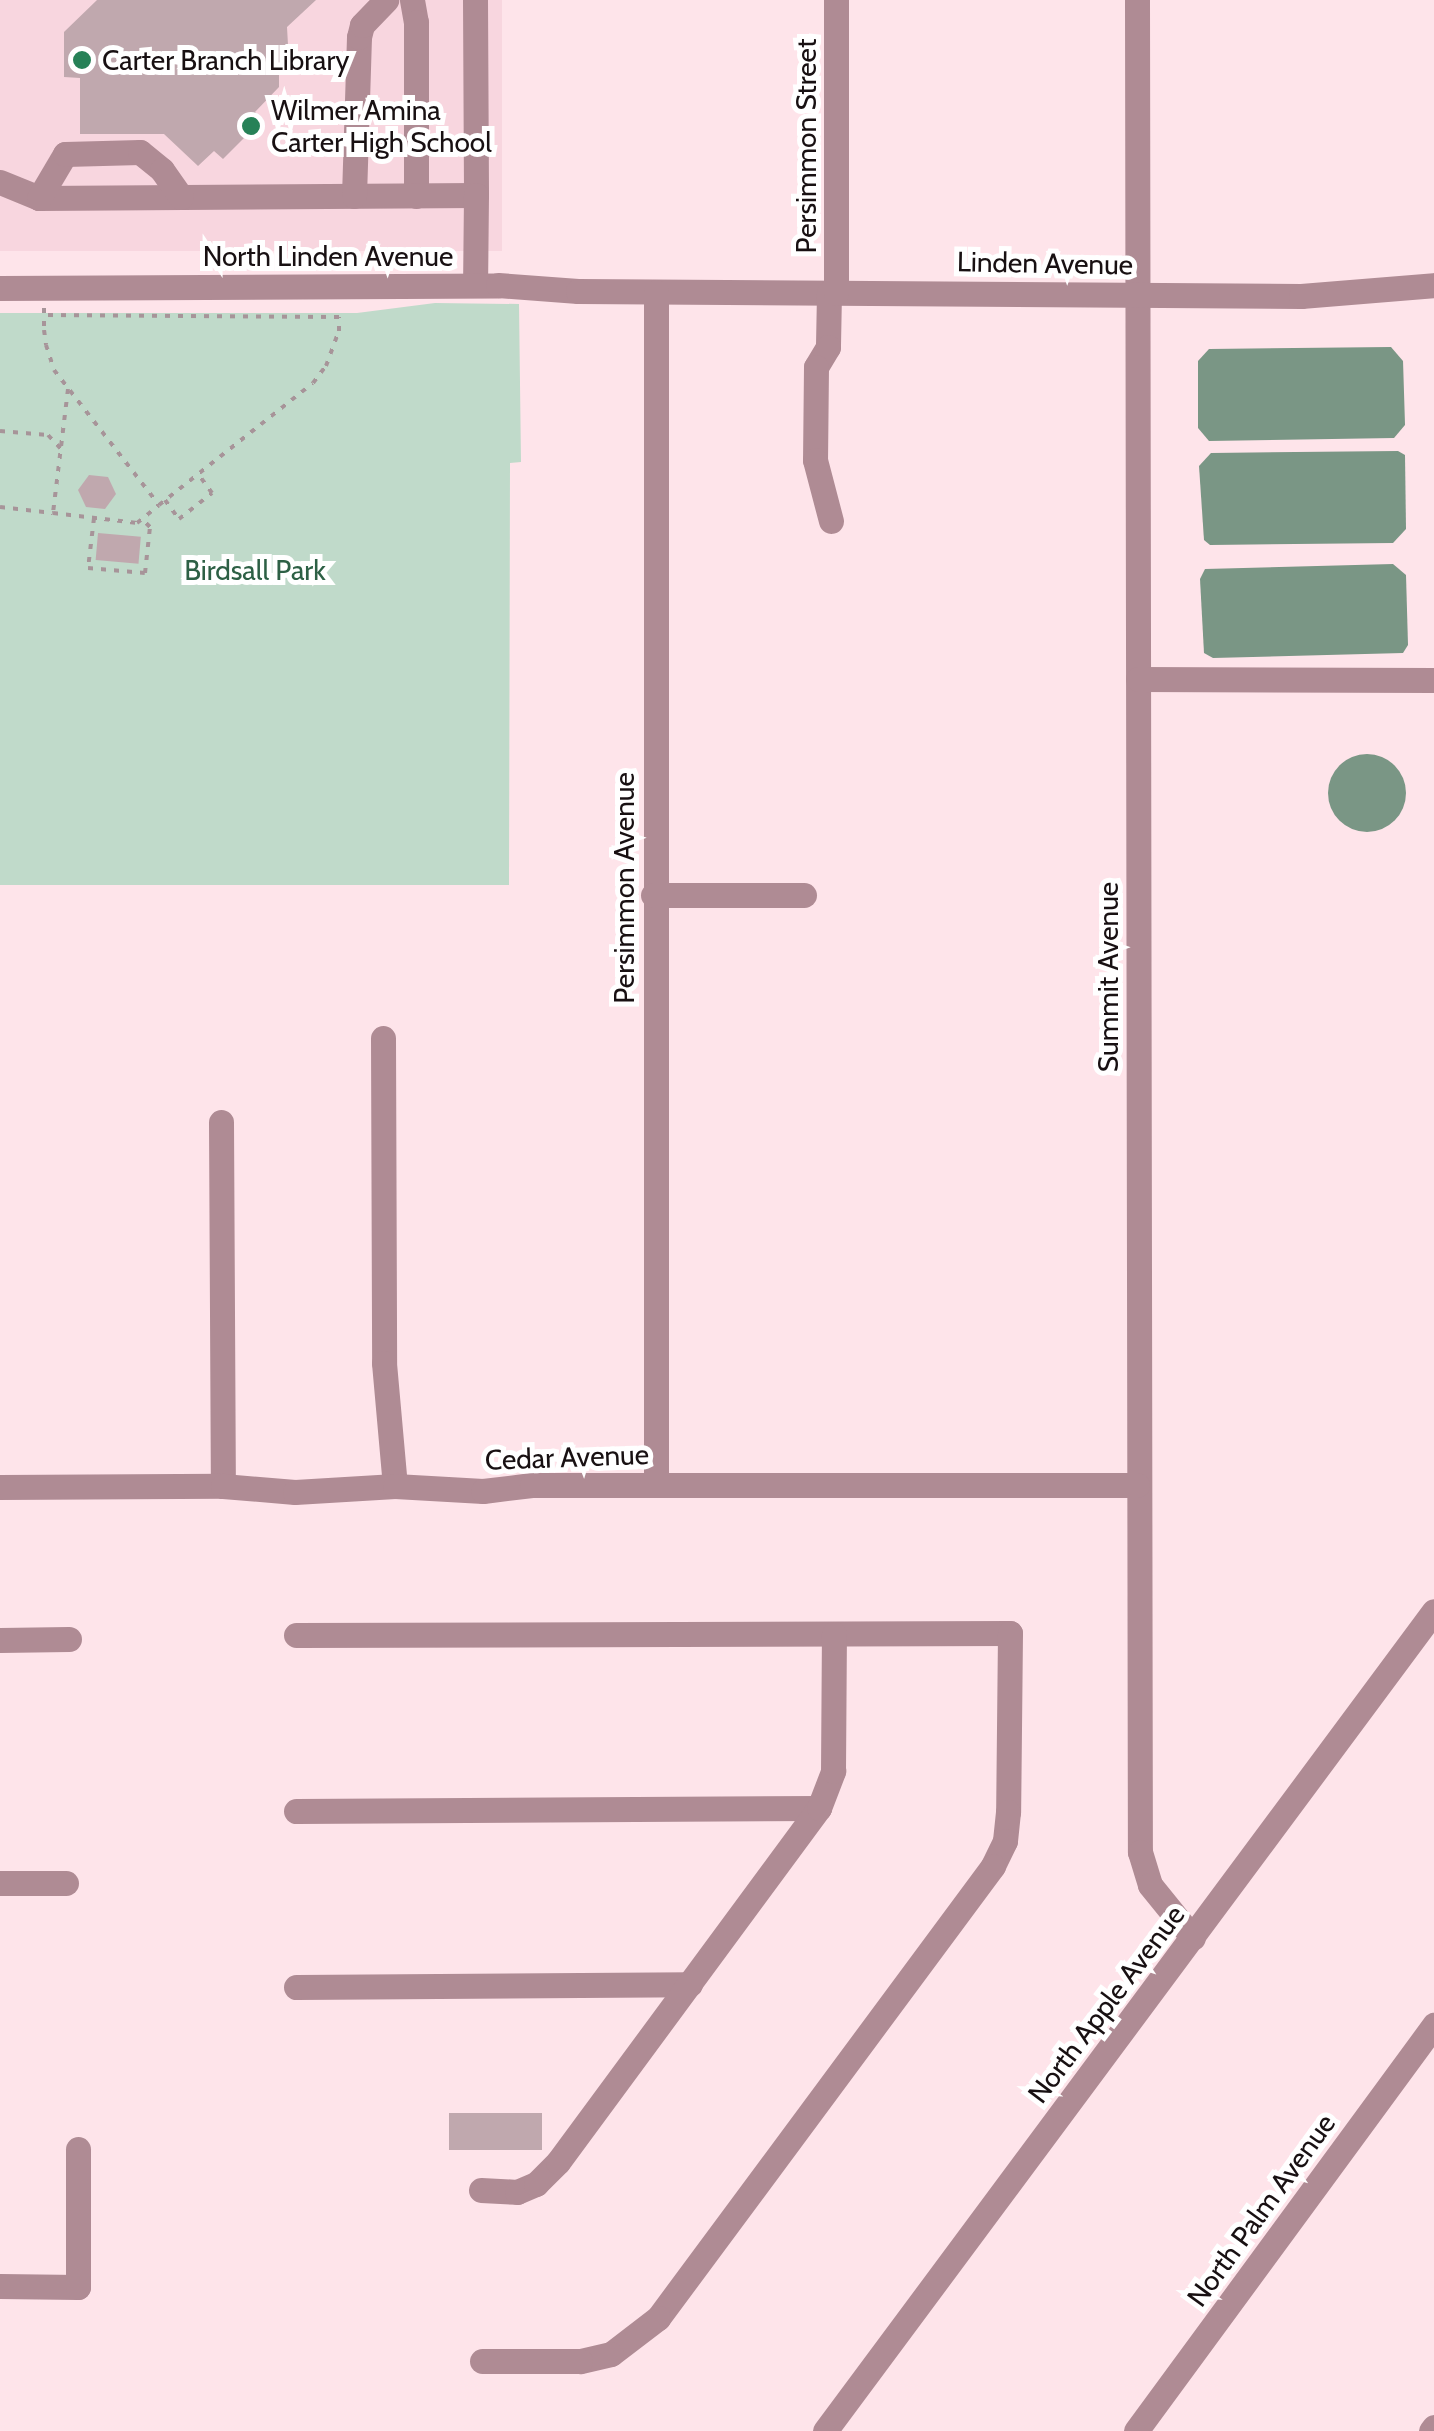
<!DOCTYPE html>
<style>
body{margin:0}
#map{position:relative;width:1434px;height:2431px;overflow:hidden;background:#fee4ea;font-family:Cabin,sans-serif}
div>[style]{position:absolute}
.built>*{inset:0;background:#f8d6df;transform-origin:0 0}
.green>*{inset:0;background:#c0daca}
.water>*{inset:0;background:#7a9685}
.round{border-radius:50%}
.building>*{inset:0;background:#c0a8ae;transform-origin:0 0}
.path>*{height:4px;margin-top:-2px;transform-origin:0;background:repeating-linear-gradient(90deg,#a79499 0 5px,transparent 0 13px)}
.minor>*{height:25px;margin:-12.5px;padding:0 12.5px;transform-origin:12.5px;border-radius:12.5px;background:#af8b94}
.dots>*{width:28px;height:28px;translate:-50% -50%;box-sizing:border-box;border:5px solid #fff;border-radius:50%}
span{translate:-50% -50%;white-space:nowrap;text-align:center;line-height:1.15;-webkit-text-stroke:10px #fff;paint-order:stroke}
.poi-label{font-size:28px;color:#181012}
.left{translate:0 -50%;text-align:left}
.street-label{font-size:28px;color:#181012}
.park-label{font-size:28px;color:#2d6045}
</style>
<div id="map">
<div class="built">
<div style="left:0;top:0;width:502px;height:251px"></div>
</div>
<div class="green">
<div style="clip-path:polygon(435px 303px,519px 304px,521px 462px,510px 463px,509px 885px,0 885px,0 313px,357px 313px)"></div>
</div>
<div class="water">
<div style="clip-path:polygon(1391px 347px,1403px 361px,1405px 425px,1394px 438px,1209px 441px,1198px 428px,1198px 361px,1209px 349px)"></div>
<div style="clip-path:polygon(1398px 451px,1405px 455px,1406px 529px,1393px 543px,1210px 545px,1204px 540px,1199px 466px,1211px 453px)"></div>
<div style="clip-path:polygon(1393px 564px,1406px 575px,1408px 645px,1403px 653px,1213px 658px,1204px 653px,1200px 579px,1205px 569px)"></div>
<div class="round" style="left:1328px;top:754px;width:78px;height:78px"></div>
</div>
<div class="building">
<div style="clip-path:polygon(97px 0,316px 0,287px 27px,289px 63px,279px 63px,279px 87px,255px 112px,263px 119px,223px 159px,214px 151px,198px 166px,164px 134px,80px 134px,80px 78px,64px 77px,64px 32px)"></div>
<div style="clip-path:polygon(89px 475px,108px 477px,116px 494px,105px 509px,86px 507px,78px 490px)"></div>
<div style="left:98px;top:533px;width:43px;height:27px;rotate:5deg"></div>
<div style="left:542px;top:2113px;width:37px;height:93px;rotate:90deg"></div>
</div>
<div class="path">
<div style="left:44px;top:308px;width:22px;rotate:90deg"></div>
<div style="left:44px;top:330px;width:15px;rotate:82deg"></div>
<div style="left:46px;top:345px;width:26px;rotate:72deg"></div>
<div style="left:54px;top:370px;width:171px;rotate:52.1deg"></div>
<div style="left:159px;top:505px;width:196px;rotate:-38.4deg"></div>
<div style="left:313px;top:383px;width:21px;rotate:-53deg"></div>
<div style="left:326px;top:366px;width:37px;rotate:-70deg"></div>
<div style="left:339px;top:331px;width:14px;rotate:-90deg"></div>
<div style="left:339px;top:317px;width:295px;rotate:-179.6deg"></div>
<div style="left:68px;top:389px;width:125px;rotate:96.9deg"></div>
<div style="left:53px;top:513px;width:85px;rotate:6.8deg"></div>
<div style="left:137px;top:523px;width:28px;rotate:-39deg"></div>
<div style="left:0;top:431px;width:48px;rotate:4.8deg"></div>
<div style="left:48px;top:435px;width:19px;rotate:47deg"></div>
<div style="left:165px;top:500px;width:24px;rotate:54deg"></div>
<div style="left:179px;top:519px;width:42px;rotate:-38.2deg"></div>
<div style="left:212px;top:493px;width:24px;rotate:-126deg"></div>
<div style="left:0;top:507px;width:53px;rotate:6.5deg"></div>
<div style="left:94px;top:518px;width:50px;rotate:96.8deg"></div>
<div style="left:88px;top:568px;width:57px;rotate:5deg"></div>
<div style="left:145px;top:573px;width:46px;rotate:-83.8deg"></div>
<div style="left:150px;top:527px;width:11px;rotate:-135deg"></div>
</div>
<div class="minor">
<div style="left:412px;top:0;width:22px;rotate:80deg"></div>
<div style="left:416px;top:22px;width:174px;rotate:90deg"></div>
<div style="left:475px;top:0;width:195px;rotate:89.7deg"></div>
<div style="left:1137px;top:0;width:1852px;rotate:89.91deg"></div>
<div style="left:1140px;top:1852px;width:34px;rotate:73deg"></div>
<div style="left:1150px;top:1885px;width:68px;rotate:50.9deg"></div>
<div style="left:0;top:182px;width:42px;rotate:22.3deg"></div>
<div style="left:39px;top:198px;width:437px;rotate:-0.4deg"></div>
<div style="left:476px;top:195px;width:90px;rotate:90.6deg"></div>
<div style="left:354px;top:196px;width:159px;rotate:-88.2deg"></div>
<div style="left:359px;top:37px;width:12px;rotate:-76deg"></div>
<div style="left:362px;top:25px;width:35px;rotate:-46deg"></div>
<div style="left:39px;top:198px;width:51px;rotate:-59.4deg"></div>
<div style="left:65px;top:154px;width:75px;rotate:-1.5deg"></div>
<div style="left:140px;top:152px;width:28px;rotate:39deg"></div>
<div style="left:162px;top:170px;width:33px;rotate:55deg"></div>
<div style="left:0;top:288px;width:498px;rotate:-0.3deg"></div>
<div style="left:498px;top:285px;width:80px;rotate:4.3deg"></div>
<div style="left:578px;top:291px;width:723px;rotate:0.4deg"></div>
<div style="left:1301px;top:296px;width:133px;rotate:-4.7deg"></div>
<div style="left:656px;top:292px;width:1193px;rotate:90deg"></div>
<div style="left:829px;top:293px;width:54px;rotate:91.1deg"></div>
<div style="left:828px;top:347px;width:23px;rotate:121deg"></div>
<div style="left:816px;top:367px;width:93px;rotate:90.6deg"></div>
<div style="left:815px;top:460px;width:63px;rotate:75.3deg"></div>
<div style="left:836px;top:293px;width:293px;rotate:-90deg"></div>
<div style="left:1138px;top:679px;width:296px;rotate:0.2deg"></div>
<div style="left:653px;top:895px;width:151px"></div>
<div style="left:383px;top:1038px;width:325px;rotate:89.8deg"></div>
<div style="left:384px;top:1363px;width:123px;rotate:84.9deg"></div>
<div style="left:221px;top:1122px;width:364px;rotate:89.7deg"></div>
<div style="left:0;top:1487px;width:223px;rotate:-0.3deg"></div>
<div style="left:223px;top:1486px;width:72px;rotate:4.8deg"></div>
<div style="left:295px;top:1492px;width:100px;rotate:-3.4deg"></div>
<div style="left:395px;top:1486px;width:88px;rotate:3.3deg"></div>
<div style="left:483px;top:1491px;width:49px;rotate:-7deg"></div>
<div style="left:532px;top:1485px;width:605px"></div>
<div style="left:296px;top:1635px;width:714px;rotate:-0.16deg"></div>
<div style="left:1010px;top:1633px;width:179px;rotate:90.6deg"></div>
<div style="left:1008px;top:1812px;width:29px;rotate:96deg"></div>
<div style="left:1005px;top:1841px;width:28px;rotate:116deg"></div>
<div style="left:993px;top:1866px;width:563px;rotate:126.54deg"></div>
<div style="left:658px;top:2318px;width:59px;rotate:142.5deg"></div>
<div style="left:611px;top:2354px;width:32px;rotate:167deg"></div>
<div style="left:580px;top:2361px;width:98px;rotate:180deg"></div>
<div style="left:0;top:1640px;width:69px;rotate:-0.8deg"></div>
<div style="left:296px;top:1811px;width:523px;rotate:-0.33deg"></div>
<div style="left:0;top:1883px;width:66px"></div>
<div style="left:296px;top:1987px;width:394px;rotate:-0.4deg"></div>
<div style="left:481px;top:2190px;width:36px;rotate:3deg"></div>
<div style="left:517px;top:2192px;width:21px;rotate:-23deg"></div>
<div style="left:536px;top:2184px;width:31px;rotate:-45deg"></div>
<div style="left:558px;top:2162px;width:440px;rotate:-53.6deg"></div>
<div style="left:819px;top:1808px;width:40px;rotate:-69deg"></div>
<div style="left:833px;top:1771px;width:137px;rotate:-89.6deg"></div>
<div style="left:0;top:2286px;width:78px;rotate:0.7deg"></div>
<div style="left:78px;top:2287px;width:138px;rotate:-90deg"></div>
<div style="left:825px;top:2431px;width:1021px;rotate:-53.4deg"></div>
<div style="left:1136px;top:2431px;width:504px;rotate:-53.72deg"></div>
<div style="left:1431px;top:2431px;width:5px;rotate:-53deg"></div>
</div>
<div class="dots">
<div style="left:82px;top:60px;background:#278157"></div>
<div style="left:251px;top:126px;background:#278157"></div>
</div>
<div class="poi-label">
<span class="left" style="left:102px;top:60px">Carter Branch Library</span>
<span class="left" style="left:271px;top:126px">Wilmer Amina<br>Carter High School</span>
</div>
<div class="street-label">
<span style="left:806px;top:146px;rotate:-90deg">Persimmon Street</span>
<span style="left:328px;top:256px">North Linden Avenue</span>
<span style="left:1045px;top:263px;rotate:1deg">Linden Avenue</span>
<span style="left:624px;top:888px;rotate:-90deg">Persimmon Avenue</span>
<span style="left:1108px;top:977px;rotate:-90deg">Summit Avenue</span>
<span style="left:567px;top:1457px;rotate:-2deg">Cedar Avenue</span>
<span style="left:1106px;top:2004px;rotate:-53deg">North Apple Avenue</span>
<span style="left:1261px;top:2210px;rotate:-54deg">North Palm Avenue</span>
</div>
<div class="park-label">
<span style="left:255px;top:570px">Birdsall Park</span>
</div>
</div>
